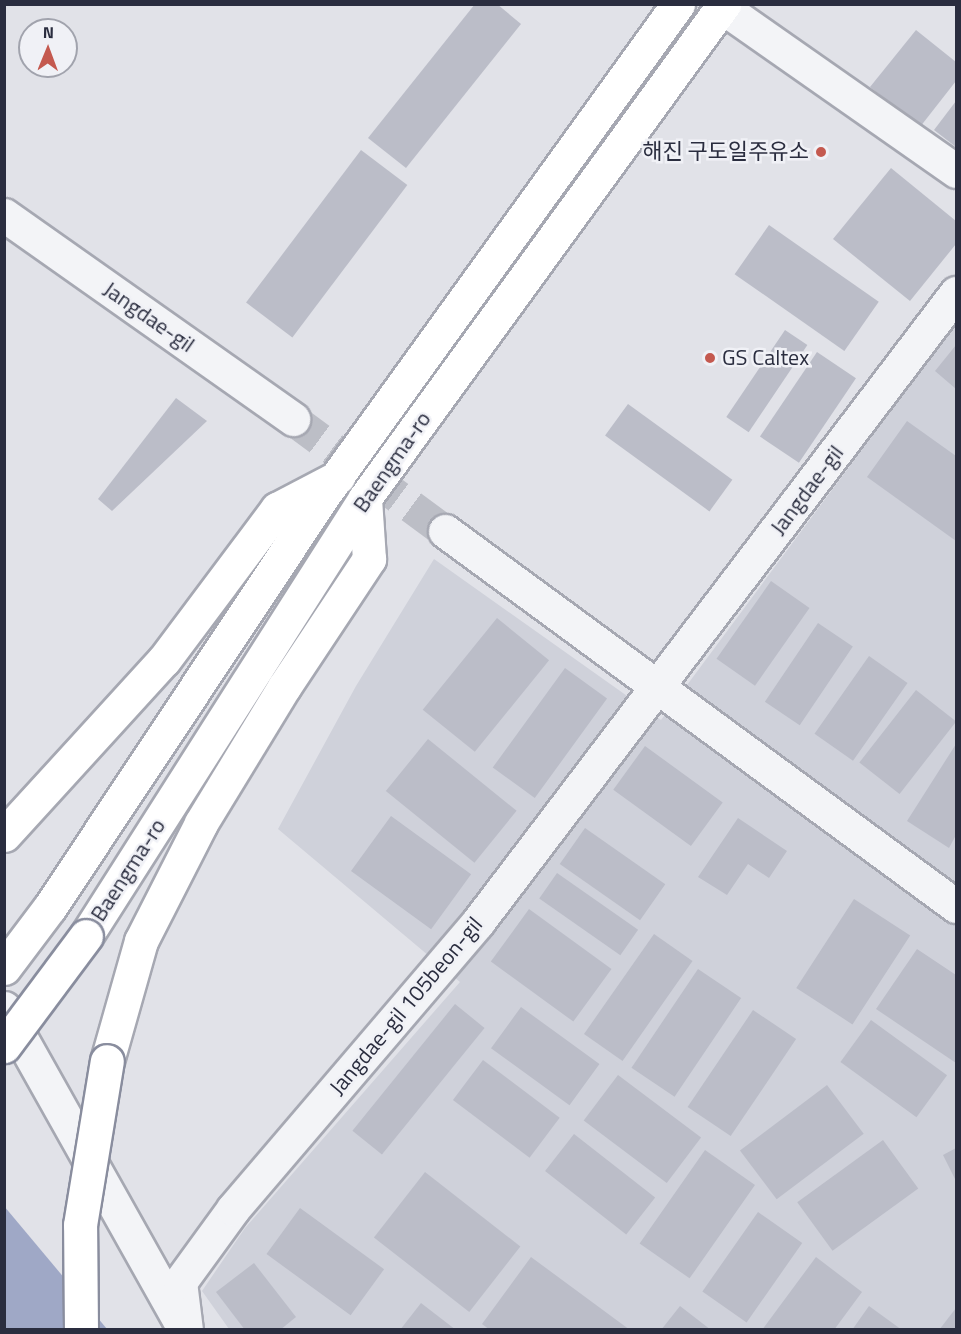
<!DOCTYPE html>
<meta charset="utf-8">
<style>
body{margin:0}
#map{position:relative;width:961px;height:1334px;overflow:hidden;background:#e1e2e8;font-family:"Titillium Web","Noto Sans KR",sans-serif}
div>[style]{position:absolute}
.built>*{inset:0;background:#cfd1da}
.water>*{inset:0;background:#9fa8c6}
.building>*{inset:0;background:#bbbdc8;transform-origin:0 0}
.minor-tunnel>*{height:33px;margin-top:-16.5px;transform-origin:0;background:repeating-linear-gradient(90deg,#bcbec6 0 33px,transparent 0 49px)}
.roads{filter:drop-shadow(2px 0 #a6a8b2) drop-shadow(-2px 0 #a6a8b2) drop-shadow(0 2px #a6a8b2) drop-shadow(0 -2px #a6a8b2)}
.minor>*{height:33px;margin:-16.5px;padding:0 16.5px;transform-origin:16.5px;border-radius:16.5px;background:#f3f4f7}
.secondary>*{height:33px;margin:-16.5px;padding:0 16.5px;transform-origin:16.5px;border-radius:16.5px;background:#fff}
.trunk>*{height:33px;margin:-16.5px;padding:0 16.5px;transform-origin:16.5px;border-radius:16.5px;background:#fff}
.bridges{filter:drop-shadow(2px 0 #898d9e) drop-shadow(-2px 0 #898d9e) drop-shadow(0 2px #898d9e) drop-shadow(0 -2px #898d9e)}
.trunk-bridge>*{height:33px;margin:-16.5px;padding:0 16.5px;transform-origin:16.5px;border-radius:16.5px;background:#fff}
.dots>*{width:16px;height:16px;translate:-50% -50%;box-sizing:border-box;border:3px solid #f0f1f6;border-radius:50%}
span{translate:-50% -50%;white-space:nowrap;text-align:center;line-height:1.15;-webkit-text-stroke:5px #f0f1f6;paint-order:stroke}
.poi-label{font-size:22px;color:#2a2d3f}
.right{translate:-100% -50%;text-align:right}
.left{translate:0 -50%;text-align:left}
.street-label{font-size:22px;color:#2a2d3f}
.frame{position:absolute;inset:0;border:6px solid #2a2d3f;pointer-events:none}
.north{position:absolute;left:18px;top:18px;width:60px;height:60px;box-sizing:border-box;background:#f0f1f6;border:2px solid #a1a3ad;border-radius:50%;rotate:1deg;font-size:16px;font-weight:700;line-height:24px;text-align:center;color:#2a2d3f}
.north::after{content:'';display:block;margin:auto;width:21px;height:27px;background:#c4594f;clip-path:polygon(50% 0,100% 100%,50% 72%,0 100%)}
</style>
<div id="map">
<div class="built">
<div style="clip-path:polygon(956px 323px,956px 1329px,229px 1329px,202px 1291px,245px 1228px,460px 982px,278px 829px,356px 686px,434px 559px,661px 720px)"></div>
</div>
<div class="water">
<div style="clip-path:polygon(4px 1206px,107px 1329px,5px 1328px)"></div>
</div>
<div class="building">
<div style="clip-path:polygon(475px 4px,497px 4px,521px 24px,406px 168px,368px 138px)"></div>
<div style="clip-path:polygon(916px 30px,956px 62px,956px 81px,920px 127px,870px 87px)"></div>
<div style="clip-path:polygon(956px 101px,956px 147px,934px 130px)"></div>
<div style="left:361px;top:150px;width:58px;height:191px;rotate:37deg"></div>
<div style="clip-path:polygon(891px 168px,956px 221px,956px 244px,910px 301px,833px 239px)"></div>
<div style="left:769px;top:225px;width:134px;height:60px;rotate:35deg"></div>
<div style="left:785px;top:330px;width:27px;height:105px;rotate:34deg"></div>
<div style="clip-path:polygon(956px 345px,956px 389px,935px 371px)"></div>
<div style="left:817px;top:352px;width:47px;height:102px;rotate:34deg"></div>
<div style="clip-path:polygon(176px 398px,207px 421px,112px 511px,98px 499px)"></div>
<div style="left:628px;top:404px;width:129px;height:39px;rotate:36deg"></div>
<div style="clip-path:polygon(907px 421px,956px 456px,956px 541px,867px 477px)"></div>
<div style="left:771px;top:581px;width:47px;height:95px;rotate:35deg"></div>
<div style="left:497px;top:618px;width:67px;height:118px;rotate:39deg"></div>
<div style="left:818px;top:623px;width:42px;height:95px;rotate:34deg"></div>
<div style="left:869px;top:656px;width:47px;height:95px;rotate:35deg"></div>
<div style="left:565px;top:668px;width:52px;height:123px;rotate:36deg"></div>
<div style="left:916px;top:690px;width:51px;height:92px;rotate:38deg"></div>
<div style="left:428px;top:739px;width:114px;height:67px;rotate:39deg"></div>
<div style="clip-path:polygon(956px 744px,956px 835px,949px 848px,907px 821px)"></div>
<div style="left:645px;top:746px;width:96px;height:54px;rotate:36deg"></div>
<div style="left:391px;top:816px;width:99px;height:68px;rotate:36deg"></div>
<div style="clip-path:polygon(738px 818px,787px 851px,769px 878px,748px 864px,727px 895px,698px 877px)"></div>
<div style="left:585px;top:828px;width:98px;height:44px;rotate:35deg"></div>
<div style="left:557px;top:873px;width:99px;height:31px;rotate:35deg"></div>
<div style="left:854px;top:899px;width:67px;height:106px;rotate:33deg"></div>
<div style="left:529px;top:909px;width:102px;height:65px;rotate:36deg"></div>
<div style="left:654px;top:934px;width:47px;height:122px;rotate:35deg"></div>
<div style="clip-path:polygon(917px 949px,956px 975px,956px 1063px,876px 1009px)"></div>
<div style="left:698px;top:969px;width:52px;height:119px;rotate:34deg"></div>
<div style="left:455px;top:1004px;width:38px;height:163px;rotate:39deg"></div>
<div style="left:521px;top:1007px;width:97px;height:51px;rotate:36deg"></div>
<div style="left:753px;top:1010px;width:52px;height:117px;rotate:34deg"></div>
<div style="left:871px;top:1020px;width:94px;height:52px;rotate:36deg"></div>
<div style="left:483px;top:1060px;width:96px;height:50px;rotate:37deg"></div>
<div style="left:618px;top:1075px;width:104px;height:57px;rotate:37deg"></div>
<div style="left:827px;top:1085px;width:61px;height:109px;rotate:53deg"></div>
<div style="left:574px;top:1134px;width:103px;height:47px;rotate:38deg"></div>
<div style="left:883px;top:1140px;width:60px;height:106px;rotate:54deg"></div>
<div style="clip-path:polygon(956px 1148px,956px 1181px,943px 1155px)"></div>
<div style="left:705px;top:1150px;width:61px;height:114px;rotate:35deg"></div>
<div style="left:425px;top:1172px;width:121px;height:83px;rotate:38deg"></div>
<div style="left:300px;top:1208px;width:104px;height:57px;rotate:36deg"></div>
<div style="left:758px;top:1212px;width:54px;height:97px;rotate:35deg"></div>
<div style="clip-path:polygon(531px 1257px,630px 1330px,490px 1330px,482px 1324px)"></div>
<div style="clip-path:polygon(816px 1257px,862px 1292px,834px 1330px,762px 1330px)"></div>
<div style="clip-path:polygon(254px 1263px,296px 1317px,280px 1330px,245px 1330px,216px 1292px)"></div>
<div style="clip-path:polygon(421px 1303px,456px 1330px,400px 1330px)"></div>
<div style="clip-path:polygon(680px 1306px,711px 1330px,661px 1330px)"></div>
<div style="clip-path:polygon(869px 1306px,902px 1330px,852px 1330px)"></div>
<div style="clip-path:polygon(956px 1308px,956px 1330px,939px 1330px)"></div>
</div>
<div class="minor-tunnel">
<div style="left:293px;top:419px;width:189px;rotate:36.4deg"></div>
</div>
<div class="roads">
<div class="minor">
<div style="left:722px;top:7px;width:286px;rotate:35deg"></div>
<div style="left:4px;top:215px;width:354px;rotate:35.2deg"></div>
<div style="left:445px;top:531px;width:634px;rotate:36.27deg"></div>
<div style="left:4px;top:1008px;width:358px;rotate:60.7deg"></div>
<div style="left:186px;top:1330px;width:48px;rotate:-97.1deg"></div>
<div style="left:180px;top:1282px;width:90px;rotate:-54deg"></div>
<div style="left:233px;top:1209px;width:377px;rotate:-49.5deg"></div>
<div style="left:478px;top:922px;width:790px;rotate:-52.77deg"></div>
</div>
<div class="secondary">
<div style="left:50px;top:907px;width:493px;rotate:-56.4deg"></div>
<div style="left:323px;top:496px;width:607px;rotate:-54.19deg"></div>
<div style="left:86px;top:936px;width:519px;rotate:-57.5deg"></div>
<div style="left:365px;top:498px;width:611px;rotate:-53.99deg"></div>
</div>
<div class="trunk">
<div style="left:4px;top:835px;width:237px;rotate:-47.6deg"></div>
<div style="left:164px;top:660px;width:189px;rotate:-53.2deg"></div>
<div style="left:277px;top:509px;width:69px;rotate:-27.7deg"></div>
<div style="left:4px;top:968px;width:76px;rotate:-53deg"></div>
<div style="left:107px;top:1061px;width:125px;rotate:-74.2deg"></div>
<div style="left:141px;top:941px;width:132px;rotate:-63deg"></div>
<div style="left:201px;top:823px;width:159px;rotate:-58.6deg"></div>
<div style="left:284px;top:687px;width:154px;rotate:-56.4deg"></div>
<div style="left:369px;top:559px;width:61px;rotate:-93.8deg"></div>
</div>
</div>
<div class="bridges">
<div class="trunk-bridge">
<div style="left:4px;top:1046px;width:137px;rotate:-53.3deg"></div>
<div style="left:81px;top:1330px;width:105px;rotate:-90.5deg"></div>
<div style="left:80px;top:1225px;width:166px;rotate:-80.7deg"></div>
</div>
</div>
<div class="dots">
<div style="left:821px;top:152px;background:#c4594f"></div>
<div style="left:710px;top:358px;background:#c4594f"></div>
</div>
<div class="poi-label">
<span class="right" style="left:809px;top:152px">해진 구도일주유소</span>
<span class="left" style="left:722px;top:358px">GS Caltex</span>
</div>
<div class="street-label">
<span style="left:149px;top:317px;rotate:35deg">Jangdae-gil</span>
<span style="left:392px;top:462px;rotate:-55deg">Baengma-ro</span>
<span style="left:807px;top:490px;rotate:-53deg">Jangdae-gil</span>
<span style="left:128px;top:870px;rotate:-57deg">Baengma-ro</span>
<span style="left:406px;top:1006px;rotate:-50deg">Jangdae-gil 105beon-gil</span>
</div>
<div class="frame"></div>
<div class="north">N</div>
</div>
